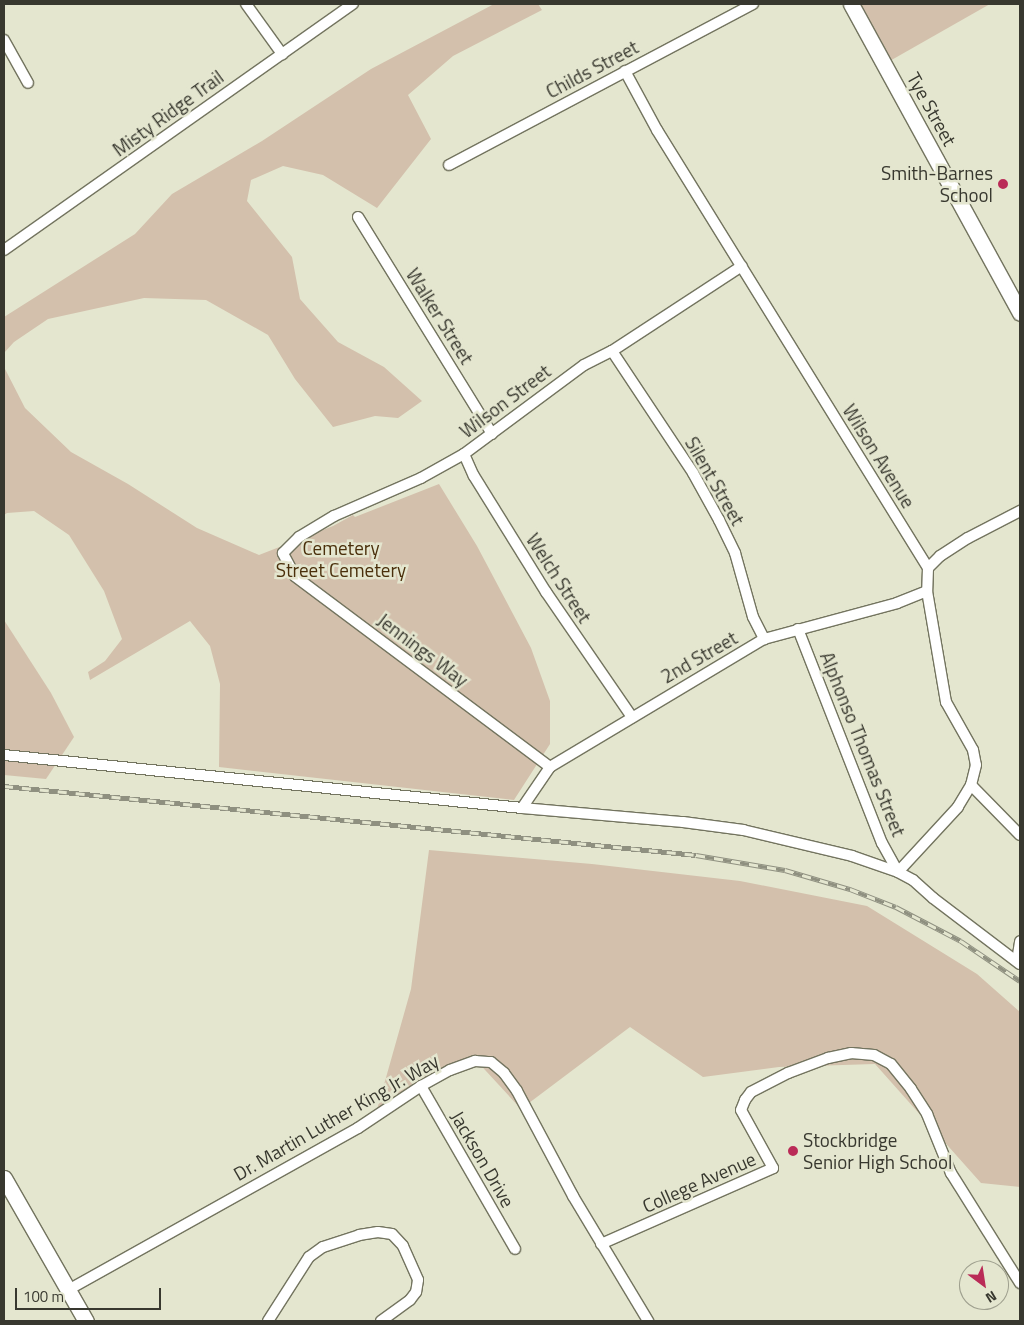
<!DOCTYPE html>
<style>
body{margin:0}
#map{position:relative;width:1024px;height:1325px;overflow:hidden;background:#e4e6cf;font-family:"Titillium Web",sans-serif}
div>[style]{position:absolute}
.green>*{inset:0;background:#d3c0ac}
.roads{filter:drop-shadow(1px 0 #73745f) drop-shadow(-1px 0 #73745f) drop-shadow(0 1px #73745f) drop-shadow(0 -1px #73745f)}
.street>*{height:10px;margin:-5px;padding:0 5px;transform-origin:5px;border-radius:5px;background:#fff}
.secondary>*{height:15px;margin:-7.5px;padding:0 7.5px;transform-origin:7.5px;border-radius:7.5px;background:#fff}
.rail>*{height:5px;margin-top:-2.5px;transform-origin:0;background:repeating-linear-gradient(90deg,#e4e6cf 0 9px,#8f9080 0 18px);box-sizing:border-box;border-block:1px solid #8f9080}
.dots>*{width:14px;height:14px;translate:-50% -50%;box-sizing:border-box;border:2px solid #e4e6cf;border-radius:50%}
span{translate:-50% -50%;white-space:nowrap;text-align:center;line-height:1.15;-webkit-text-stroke:5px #e4e6cf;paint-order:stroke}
.street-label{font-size:19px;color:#38382f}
.poi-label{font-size:19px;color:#38382f}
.right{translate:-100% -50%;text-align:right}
.left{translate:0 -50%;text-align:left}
.park-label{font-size:19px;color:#4a2f0b}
.frame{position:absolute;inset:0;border:5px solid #38382f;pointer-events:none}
.north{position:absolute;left:959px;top:1260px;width:50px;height:50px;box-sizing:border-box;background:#e4e6cf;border:1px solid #9fa08f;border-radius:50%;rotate:149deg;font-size:14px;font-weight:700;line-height:20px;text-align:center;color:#38382f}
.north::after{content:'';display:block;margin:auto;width:18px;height:22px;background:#ba2b57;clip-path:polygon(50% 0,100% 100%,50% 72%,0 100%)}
.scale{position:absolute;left:15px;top:1288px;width:146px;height:22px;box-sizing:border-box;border:2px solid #38382f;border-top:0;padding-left:6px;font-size:15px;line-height:18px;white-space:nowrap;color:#38382f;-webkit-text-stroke:4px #e4e6cf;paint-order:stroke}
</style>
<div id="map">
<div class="green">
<div style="clip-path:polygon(494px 4px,538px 4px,542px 10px,453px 56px,408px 95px,431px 139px,377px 208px,323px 175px,283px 166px,251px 180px,247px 201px,292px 257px,300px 299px,338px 342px,384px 367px,422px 401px,398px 418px,375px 416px,333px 427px,295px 379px,268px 335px,206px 300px,144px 298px,48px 319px,14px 342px,4px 353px,4px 317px,135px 234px,172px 194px,262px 141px,371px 69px)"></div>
<div style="clip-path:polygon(858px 4px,990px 4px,888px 62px)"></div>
<div style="clip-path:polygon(4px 367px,25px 408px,71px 452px,128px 484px,197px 528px,259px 555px,333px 526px,353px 515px,355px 517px,439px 484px,477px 546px,531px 648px,550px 701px,550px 744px,514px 800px,219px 767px,220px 684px,210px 646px,190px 621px,90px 680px,88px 672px,105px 661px,122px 639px,104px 591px,69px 535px,34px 511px,7px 513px,4px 515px)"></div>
<div style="clip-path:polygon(4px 620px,51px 693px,74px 737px,46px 779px,4px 775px)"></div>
<div style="clip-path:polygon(429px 850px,592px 864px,740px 881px,867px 906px,977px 974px,1020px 1012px,1020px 1187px,981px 1183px,875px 1064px,779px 1067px,703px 1077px,630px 1027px,521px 1109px,474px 1058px,376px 1113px,411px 989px)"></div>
</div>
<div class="roads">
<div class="street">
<div style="left:246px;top:4px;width:62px;rotate:54.2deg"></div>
<div style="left:4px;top:40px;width:49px;rotate:60.8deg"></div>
<div style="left:625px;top:71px;width:67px;rotate:61.5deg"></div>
<div style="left:657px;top:130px;width:515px;rotate:58.25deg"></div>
<div style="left:928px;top:568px;width:23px;rotate:92deg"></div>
<div style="left:927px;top:591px;width:113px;rotate:80.3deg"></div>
<div style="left:946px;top:702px;width:55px;rotate:60.6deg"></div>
<div style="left:973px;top:750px;width:15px;rotate:79deg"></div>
<div style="left:976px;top:765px;width:21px;rotate:104deg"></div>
<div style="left:971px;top:785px;width:26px;rotate:121deg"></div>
<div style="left:958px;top:807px;width:88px;rotate:132.7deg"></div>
<div style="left:449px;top:165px;width:344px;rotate:-27.9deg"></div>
<div style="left:358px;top:217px;width:255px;rotate:58.3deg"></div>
<div style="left:4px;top:250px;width:427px;rotate:-35.2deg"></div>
<div style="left:612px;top:351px;width:146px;rotate:56.4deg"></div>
<div style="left:693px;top:473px;width:54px;rotate:61deg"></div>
<div style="left:719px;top:520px;width:37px;rotate:64deg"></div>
<div style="left:735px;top:553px;width:66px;rotate:74.3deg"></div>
<div style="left:753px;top:617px;width:25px;rotate:63deg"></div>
<div style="left:464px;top:454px;width:24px;rotate:66deg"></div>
<div style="left:474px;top:476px;width:137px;rotate:58.2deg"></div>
<div style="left:546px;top:592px;width:152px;rotate:55.5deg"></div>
<div style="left:928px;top:568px;width:17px;rotate:-45deg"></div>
<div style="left:940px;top:556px;width:33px;rotate:-33deg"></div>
<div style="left:968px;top:538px;width:59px;rotate:-27.4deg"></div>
<div style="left:798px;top:629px;width:230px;rotate:68.6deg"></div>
<div style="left:882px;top:843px;width:33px;rotate:61deg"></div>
<div style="left:4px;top:755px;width:521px;rotate:5.84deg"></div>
<div style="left:522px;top:808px;width:162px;rotate:5deg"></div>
<div style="left:683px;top:822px;width:61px;rotate:7.6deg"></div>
<div style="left:743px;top:830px;width:112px;rotate:13.4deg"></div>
<div style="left:852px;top:856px;width:49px;rotate:19.2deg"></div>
<div style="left:898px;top:872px;width:17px;rotate:28deg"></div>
<div style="left:913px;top:880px;width:27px;rotate:42deg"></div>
<div style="left:933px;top:898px;width:109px;rotate:37.2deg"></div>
<div style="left:550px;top:767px;width:319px;rotate:-143.2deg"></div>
<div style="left:295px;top:576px;width:26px;rotate:-118deg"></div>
<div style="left:283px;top:553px;width:23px;rotate:-45deg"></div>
<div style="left:299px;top:537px;width:41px;rotate:-31deg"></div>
<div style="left:334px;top:516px;width:95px;rotate:-23.6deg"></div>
<div style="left:421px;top:478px;width:49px;rotate:-29.2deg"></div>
<div style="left:464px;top:454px;width:149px;rotate:-36.6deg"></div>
<div style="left:584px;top:365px;width:31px;rotate:-27deg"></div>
<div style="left:612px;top:351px;width:155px;rotate:-33.2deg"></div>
<div style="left:971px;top:785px;width:70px;rotate:45.6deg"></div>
<div style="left:522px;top:808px;width:50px;rotate:-55.7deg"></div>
<div style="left:550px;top:767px;width:249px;rotate:-30.9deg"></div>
<div style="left:764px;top:639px;width:138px;rotate:-15.1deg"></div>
<div style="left:897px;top:603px;width:32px;rotate:-22deg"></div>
<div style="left:1017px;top:961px;width:20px;rotate:-81deg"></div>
<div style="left:421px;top:1086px;width:188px;rotate:60deg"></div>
<div style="left:601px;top:1244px;width:188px;rotate:-23.8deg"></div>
<div style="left:773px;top:1168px;width:66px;rotate:-118.9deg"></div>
<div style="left:741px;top:1110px;width:11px;rotate:-68deg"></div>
<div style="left:745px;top:1100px;width:10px;rotate:-53deg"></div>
<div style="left:751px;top:1092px;width:42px;rotate:-27.2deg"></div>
<div style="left:788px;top:1073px;width:43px;rotate:-20.6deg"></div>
<div style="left:828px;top:1058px;width:24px;rotate:-12deg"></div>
<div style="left:851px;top:1053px;width:23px;rotate:5deg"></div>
<div style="left:874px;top:1055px;width:19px;rotate:28deg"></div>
<div style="left:891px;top:1064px;width:32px;rotate:51deg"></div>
<div style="left:911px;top:1089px;width:30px;rotate:57deg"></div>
<div style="left:927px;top:1114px;width:64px;rotate:67.9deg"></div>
<div style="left:951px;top:1173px;width:130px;rotate:57.9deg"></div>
<div style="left:68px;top:1290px;width:332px;rotate:-29.2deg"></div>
<div style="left:358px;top:1128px;width:76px;rotate:-33.7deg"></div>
<div style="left:421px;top:1086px;width:33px;rotate:-29deg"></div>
<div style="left:450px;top:1070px;width:27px;rotate:-20deg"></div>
<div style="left:475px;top:1061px;width:16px;rotate:4deg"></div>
<div style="left:491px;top:1062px;width:17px;rotate:40deg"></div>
<div style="left:504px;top:1073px;width:22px;rotate:54deg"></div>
<div style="left:517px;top:1091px;width:119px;rotate:61.9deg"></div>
<div style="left:573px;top:1196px;width:146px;rotate:59deg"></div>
<div style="left:268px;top:1321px;width:76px;rotate:-57.4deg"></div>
<div style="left:309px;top:1257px;width:17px;rotate:-36deg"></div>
<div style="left:323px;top:1247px;width:38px;rotate:-18deg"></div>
<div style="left:359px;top:1235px;width:19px;rotate:-9deg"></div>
<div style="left:378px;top:1232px;width:14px;rotate:8deg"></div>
<div style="left:392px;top:1234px;width:16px;rotate:47deg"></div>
<div style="left:403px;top:1246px;width:37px;rotate:66deg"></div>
<div style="left:418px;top:1280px;width:12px;rotate:99deg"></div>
<div style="left:416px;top:1292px;width:10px;rotate:127deg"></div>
<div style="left:410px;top:1300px;width:36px;rotate:144deg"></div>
</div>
<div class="secondary">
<div style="left:851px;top:4px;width:352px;rotate:61.3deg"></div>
<div style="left:4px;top:1178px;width:165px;rotate:60.2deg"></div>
</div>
</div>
<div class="rail">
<div style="left:4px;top:786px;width:695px;rotate:5.69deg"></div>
<div style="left:696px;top:855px;width:90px;rotate:9.6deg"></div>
<div style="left:785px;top:870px;width:68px;rotate:16.3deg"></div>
<div style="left:850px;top:889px;width:49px;rotate:21.4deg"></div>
<div style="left:896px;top:907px;width:73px;rotate:27.6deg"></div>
<div style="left:961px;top:941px;width:71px;rotate:34.1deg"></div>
</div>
<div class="dots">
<div style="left:1003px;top:184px;background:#ba2b57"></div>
<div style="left:793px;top:1151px;background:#ba2b57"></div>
</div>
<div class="street-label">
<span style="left:592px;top:69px;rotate:-28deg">Childs Street</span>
<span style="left:932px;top:109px;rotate:61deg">Tye Street</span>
<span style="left:168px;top:113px;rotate:-36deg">Misty Ridge Trail</span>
<span style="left:440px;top:316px;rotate:58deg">Walker Street</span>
<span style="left:505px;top:401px;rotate:-37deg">Wilson Street</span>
<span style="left:879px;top:456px;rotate:58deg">Wilson Avenue</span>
<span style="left:715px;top:481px;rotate:60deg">Silent Street</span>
<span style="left:559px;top:578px;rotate:57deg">Welch Street</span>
<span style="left:423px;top:650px;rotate:37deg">Jennings Way</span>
<span style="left:699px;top:657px;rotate:-30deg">2nd Street</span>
<span style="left:863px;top:744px;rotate:68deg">Alphonso Thomas Street</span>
<span style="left:336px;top:1117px;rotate:-30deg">Dr. Martin Luther King Jr. Way</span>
<span style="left:483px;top:1159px;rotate:60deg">Jackson Drive</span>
<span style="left:699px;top:1182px;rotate:-24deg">College Avenue</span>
</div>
<div class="poi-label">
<span class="right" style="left:993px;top:184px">Smith-Barnes<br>School</span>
<span class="left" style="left:803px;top:1151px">Stockbridge<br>Senior High School</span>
</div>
<div class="park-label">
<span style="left:341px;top:559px">Cemetery<br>Street Cemetery</span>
</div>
<div class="frame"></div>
<div class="north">N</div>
<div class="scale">100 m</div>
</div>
